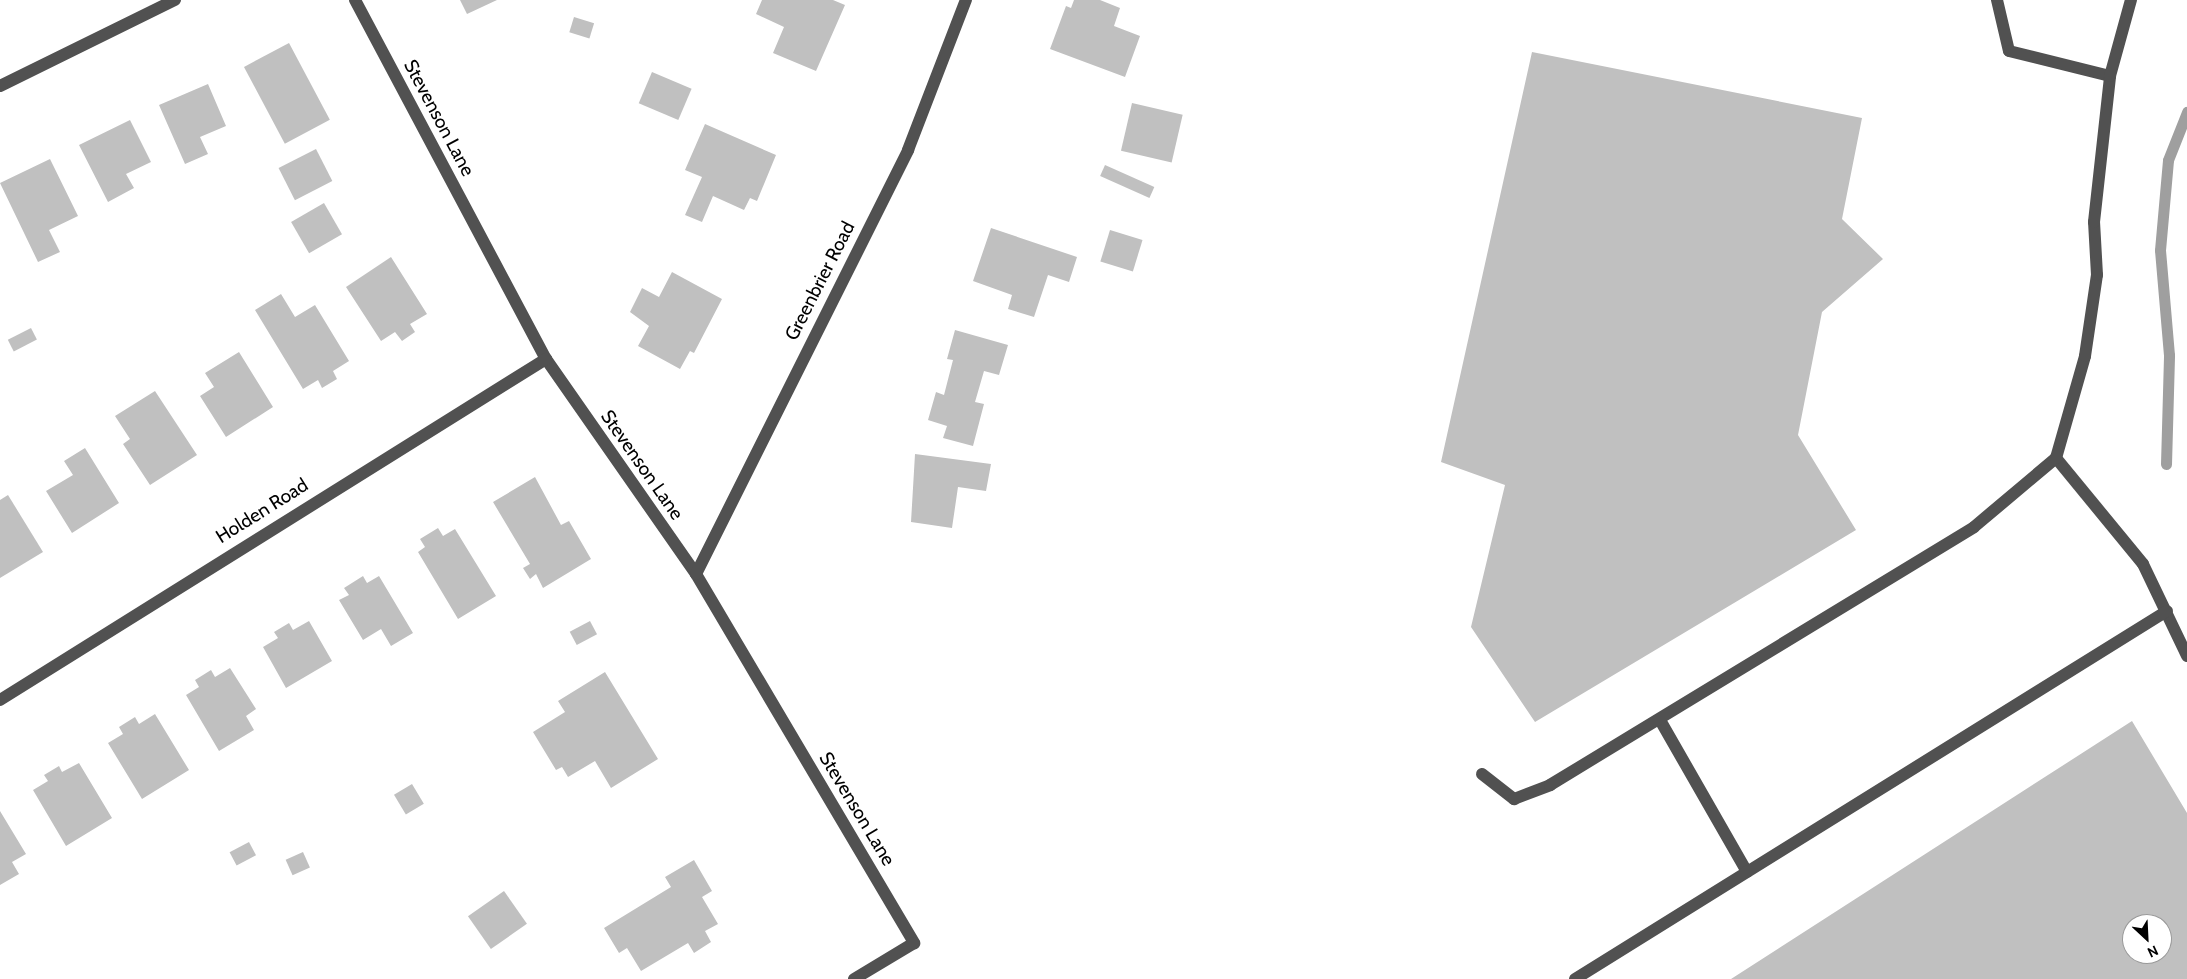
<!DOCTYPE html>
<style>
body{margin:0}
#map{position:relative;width:2187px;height:979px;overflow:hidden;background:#fff;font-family:Cabin,sans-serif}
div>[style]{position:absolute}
.stream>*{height:11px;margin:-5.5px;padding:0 5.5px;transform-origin:5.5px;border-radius:5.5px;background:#9f9f9f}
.building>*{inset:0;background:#c0c0c0;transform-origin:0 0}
.minor>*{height:12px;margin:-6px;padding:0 6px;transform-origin:6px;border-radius:6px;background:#515151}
span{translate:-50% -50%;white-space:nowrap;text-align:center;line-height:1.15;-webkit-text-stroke:5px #fff;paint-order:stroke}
.street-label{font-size:19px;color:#000}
.north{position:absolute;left:2122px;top:914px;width:50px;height:50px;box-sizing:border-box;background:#fff;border:1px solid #999;border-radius:50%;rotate:155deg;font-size:14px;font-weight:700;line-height:20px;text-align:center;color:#000}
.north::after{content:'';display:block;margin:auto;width:18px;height:22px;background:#000;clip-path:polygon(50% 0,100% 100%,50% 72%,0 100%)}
</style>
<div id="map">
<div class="stream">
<div style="left:2166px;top:464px;width:109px;rotate:-88.4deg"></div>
<div style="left:2169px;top:355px;width:105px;rotate:-94.9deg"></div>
<div style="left:2160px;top:250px;width:90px;rotate:-84.9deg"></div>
<div style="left:2168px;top:160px;width:52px;rotate:-68.4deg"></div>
</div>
<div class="building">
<div style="clip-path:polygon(460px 0,497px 0,467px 14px)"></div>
<div style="clip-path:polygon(762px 0,833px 0,845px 5px,816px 71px,773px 53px,784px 27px,756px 14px)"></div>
<div style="clip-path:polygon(1074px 0,1100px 0,1120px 8px,1114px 26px,1140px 36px,1125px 77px,1050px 49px,1066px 6px,1071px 8px)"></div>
<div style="left:574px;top:17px;width:21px;height:16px;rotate:17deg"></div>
<div style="left:289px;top:43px;width:87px;height:51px;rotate:62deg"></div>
<div style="clip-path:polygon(1532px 52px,1862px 118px,1842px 219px,1883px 259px,1822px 312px,1798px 435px,1856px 530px,1535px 722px,1471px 627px,1505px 485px,1441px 462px)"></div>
<div style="left:652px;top:72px;width:43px;height:34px;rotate:23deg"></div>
<div style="clip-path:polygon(208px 84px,226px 126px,200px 137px,208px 154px,185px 164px,159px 105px)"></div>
<div style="left:1132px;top:103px;width:52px;height:49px;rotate:13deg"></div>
<div style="clip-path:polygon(130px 120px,151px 162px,126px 174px,134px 188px,108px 202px,79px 145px)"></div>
<div style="clip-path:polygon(705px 124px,776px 155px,757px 201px,750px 198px,744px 210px,713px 196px,702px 222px,685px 215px,702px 177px,685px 170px)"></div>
<div style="left:316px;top:149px;width:36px;height:42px;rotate:63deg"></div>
<div style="clip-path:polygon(50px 159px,78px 216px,49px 230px,60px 252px,38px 262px,0 183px)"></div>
<div style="left:1105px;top:165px;width:54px;height:12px;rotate:24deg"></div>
<div style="left:324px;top:203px;width:36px;height:38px;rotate:60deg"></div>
<div style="clip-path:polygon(991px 228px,1077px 257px,1069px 282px,1048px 275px,1034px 317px,1008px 309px,1012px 295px,973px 281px)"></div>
<div style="left:1110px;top:230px;width:34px;height:33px;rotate:17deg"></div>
<div style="clip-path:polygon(391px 257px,427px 314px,410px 324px,415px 332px,402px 341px,395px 332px,381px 341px,346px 287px)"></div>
<div style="clip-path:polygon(672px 272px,722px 299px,694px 353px,690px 351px,680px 369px,638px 346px,649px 326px,630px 312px,642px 288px,659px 297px)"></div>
<div style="clip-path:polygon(281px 294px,295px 317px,315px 305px,349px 361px,333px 371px,337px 379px,322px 388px,318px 380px,303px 389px,255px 310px)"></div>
<div style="left:31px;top:328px;width:13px;height:26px;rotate:63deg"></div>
<div style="clip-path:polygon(955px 330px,1008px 345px,999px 375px,984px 371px,975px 402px,984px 404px,973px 446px,943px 438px,947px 426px,928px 420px,936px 392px,944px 395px,953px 360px,947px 359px)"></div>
<div style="clip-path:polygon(239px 352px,273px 407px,226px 437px,200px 396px,214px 387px,205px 373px)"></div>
<div style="clip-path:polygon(155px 391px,197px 455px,150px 485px,123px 444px,130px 439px,115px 416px)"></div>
<div style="clip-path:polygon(85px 448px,119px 503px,72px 533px,46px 491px,73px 475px,64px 461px)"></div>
<div style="clip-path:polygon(915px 454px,991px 464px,986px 491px,958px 487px,952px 528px,911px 522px)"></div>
<div style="clip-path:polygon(535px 477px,561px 525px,569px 521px,591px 559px,543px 588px,536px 574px,530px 579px,523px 568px,530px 564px,493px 502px)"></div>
<div style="clip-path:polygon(8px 495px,43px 552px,0 578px,0 500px)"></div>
<div style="clip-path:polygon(438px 528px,443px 536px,455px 529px,496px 596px,458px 619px,418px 552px,425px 547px,420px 539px)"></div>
<div style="clip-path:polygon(363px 576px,367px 583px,379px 576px,413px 633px,391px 646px,381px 629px,363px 640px,339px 600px,349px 595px,344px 588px)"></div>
<div style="clip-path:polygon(309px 621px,332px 661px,286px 688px,263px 647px,278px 638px,274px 632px,289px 623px,293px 630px)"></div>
<div style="left:590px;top:621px;width:15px;height:23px;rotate:62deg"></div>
<div style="clip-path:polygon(230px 668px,256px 709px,246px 716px,254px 730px,219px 751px,186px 695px,199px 687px,195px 680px,211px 670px,215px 677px)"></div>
<div style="clip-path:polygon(605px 672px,658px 759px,611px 788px,595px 761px,568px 777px,562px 767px,556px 770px,533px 732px,565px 712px,558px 701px)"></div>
<div style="clip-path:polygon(155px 714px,189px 770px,142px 799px,108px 743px,123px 734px,119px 727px,135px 717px,139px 724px)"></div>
<div style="clip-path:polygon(evenodd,2132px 721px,2187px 813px,2187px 979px,1731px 979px,2132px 721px,2132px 924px,2162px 924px,2162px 954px,2132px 954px,2132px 924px)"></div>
<div style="clip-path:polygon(79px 763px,112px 818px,66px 846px,33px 790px,48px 781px,44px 775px,59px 766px,62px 772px)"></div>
<div style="left:412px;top:784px;width:23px;height:21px;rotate:59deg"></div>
<div style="clip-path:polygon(0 811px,26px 854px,12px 862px,19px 874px,0 885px)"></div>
<div style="left:249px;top:842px;width:15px;height:22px;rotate:62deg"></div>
<div style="left:303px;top:852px;width:17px;height:19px;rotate:66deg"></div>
<div style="clip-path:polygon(694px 860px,712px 891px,702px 897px,718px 924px,705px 931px,711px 942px,694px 953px,688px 943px,641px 971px,627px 948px,619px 953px,604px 928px,671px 887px,665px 877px)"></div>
<div style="left:504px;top:891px;width:40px;height:44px;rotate:55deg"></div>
</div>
<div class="minor">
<div style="left:355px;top:0;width:407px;rotate:62deg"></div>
<div style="left:546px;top:359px;width:262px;rotate:55.1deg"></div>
<div style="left:696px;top:574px;width:429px;rotate:59.4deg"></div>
<div style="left:914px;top:943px;width:70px;rotate:149deg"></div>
<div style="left:1997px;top:0;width:52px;rotate:76.8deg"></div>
<div style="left:2009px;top:51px;width:104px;rotate:13.9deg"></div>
<div style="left:0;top:86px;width:195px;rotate:-26.2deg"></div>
<div style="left:2056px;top:458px;width:137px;rotate:50.6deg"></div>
<div style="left:2143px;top:564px;width:102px;rotate:64.4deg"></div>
<div style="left:696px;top:574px;width:474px;rotate:-63.4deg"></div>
<div style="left:908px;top:150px;width:161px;rotate:-68.9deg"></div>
<div style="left:0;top:700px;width:644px;rotate:-31.99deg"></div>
<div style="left:1660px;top:720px;width:175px;rotate:60.2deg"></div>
<div style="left:1482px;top:774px;width:41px;rotate:38deg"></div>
<div style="left:1514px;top:799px;width:39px;rotate:-21deg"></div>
<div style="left:1550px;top:785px;width:496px;rotate:-31.3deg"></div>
<div style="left:1974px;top:527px;width:107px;rotate:-40.1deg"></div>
<div style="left:2056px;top:458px;width:106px;rotate:-74.1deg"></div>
<div style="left:2085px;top:356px;width:82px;rotate:-81.6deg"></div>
<div style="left:2097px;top:275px;width:53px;rotate:-93.2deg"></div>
<div style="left:2094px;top:222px;width:147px;rotate:-83.7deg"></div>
<div style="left:2110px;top:76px;width:79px;rotate:-74.6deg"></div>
<div style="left:1575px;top:979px;width:697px;rotate:-31.87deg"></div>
</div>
<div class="street-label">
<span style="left:439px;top:118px;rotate:62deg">Stevenson Lane</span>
<span style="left:820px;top:281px;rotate:-63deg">Greenbrier Road</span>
<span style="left:642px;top:465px;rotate:55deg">Stevenson Lane</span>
<span style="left:262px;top:511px;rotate:-32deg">Holden Road</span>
<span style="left:857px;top:809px;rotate:59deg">Stevenson Lane</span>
</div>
<div class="north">N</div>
</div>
